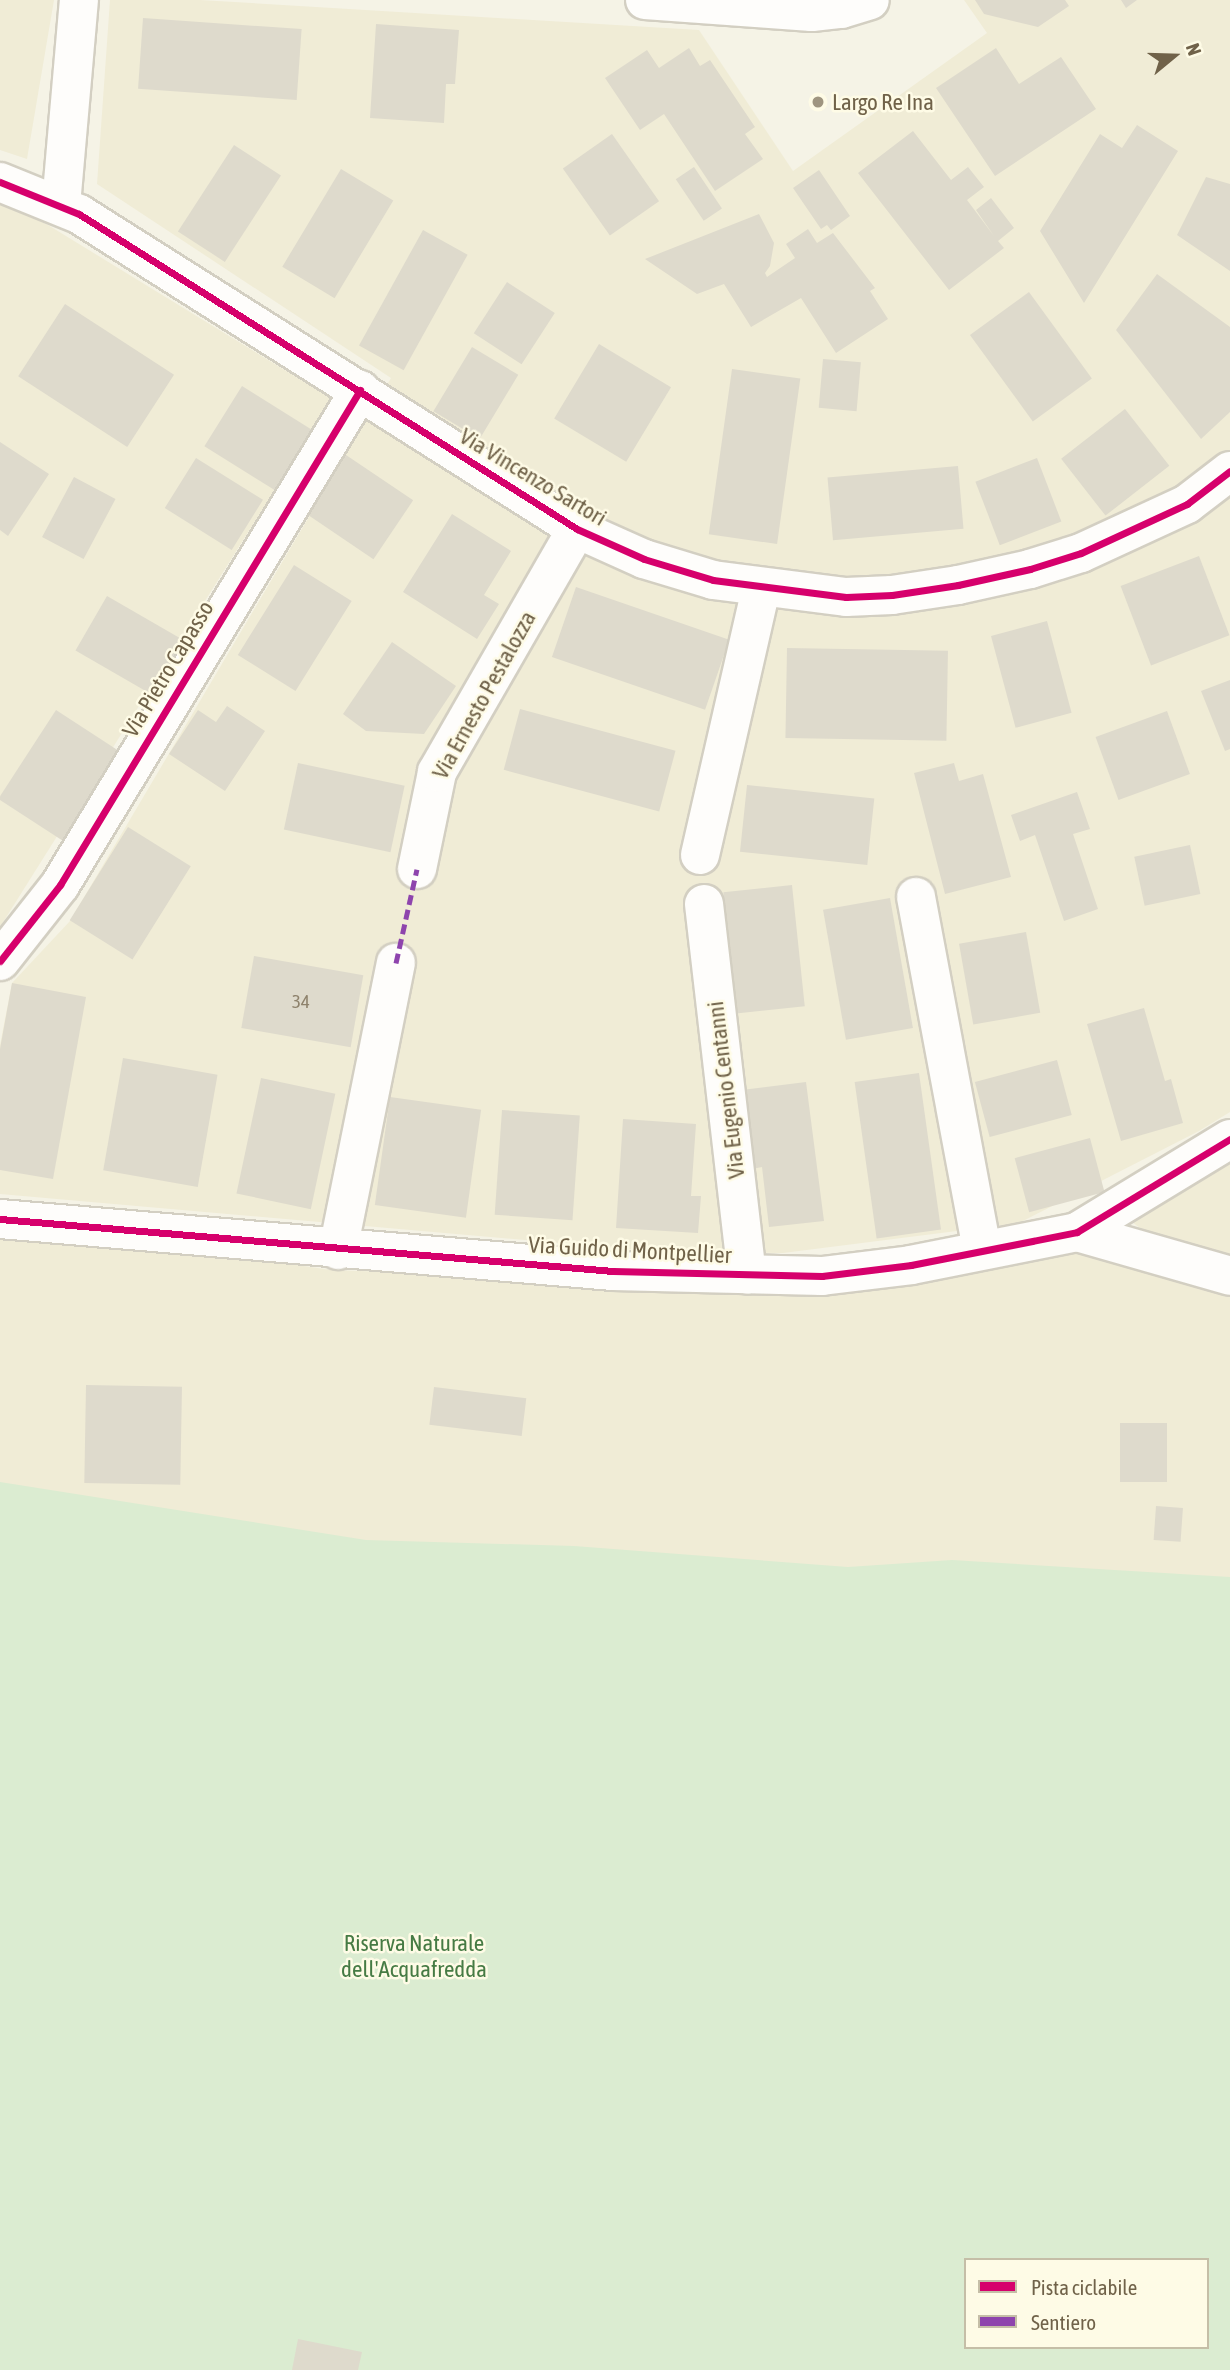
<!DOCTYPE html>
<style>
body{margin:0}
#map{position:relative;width:1230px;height:2370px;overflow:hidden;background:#f5f3e6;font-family:"Asap Condensed",sans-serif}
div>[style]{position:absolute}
.residential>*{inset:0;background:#f0ecd6}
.green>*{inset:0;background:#dbecd1}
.building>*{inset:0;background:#dedacc;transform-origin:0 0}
.roads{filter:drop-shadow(2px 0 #d3cfc2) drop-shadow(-2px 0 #d3cfc2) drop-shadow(0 2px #d3cfc2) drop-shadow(0 -2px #d3cfc2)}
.street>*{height:38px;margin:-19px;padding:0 19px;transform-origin:19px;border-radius:19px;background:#fefdfb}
.quiet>*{height:5px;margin-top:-2.5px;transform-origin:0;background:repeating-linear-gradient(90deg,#8e44ad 0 10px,transparent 0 15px)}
.cycleway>*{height:7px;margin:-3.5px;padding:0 3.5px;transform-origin:3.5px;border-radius:3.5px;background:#d6006c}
.dots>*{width:19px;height:19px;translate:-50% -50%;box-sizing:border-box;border:4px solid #fefbe6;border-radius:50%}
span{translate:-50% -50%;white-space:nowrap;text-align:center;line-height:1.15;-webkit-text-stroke:5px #fefbe6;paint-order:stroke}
.number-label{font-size:19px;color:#8e826c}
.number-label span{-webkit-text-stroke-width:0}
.poi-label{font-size:23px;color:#706249}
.left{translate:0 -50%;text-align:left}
.street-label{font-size:23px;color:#706249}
.park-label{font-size:23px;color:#467b44}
.legend{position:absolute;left:964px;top:2258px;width:245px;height:91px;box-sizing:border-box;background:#fefbe6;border:2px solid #c5bea7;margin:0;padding:9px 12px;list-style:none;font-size:21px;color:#706249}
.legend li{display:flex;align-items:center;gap:14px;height:35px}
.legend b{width:35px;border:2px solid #c5bea7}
.north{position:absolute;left:1139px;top:21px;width:70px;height:70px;-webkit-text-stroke:5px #fefbe6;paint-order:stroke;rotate:71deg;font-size:19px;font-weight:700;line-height:28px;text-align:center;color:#706249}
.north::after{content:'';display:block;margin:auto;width:24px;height:32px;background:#706249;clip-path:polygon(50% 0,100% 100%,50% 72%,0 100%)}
</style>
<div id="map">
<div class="residential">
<div style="clip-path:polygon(0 0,54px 0,27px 159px,0 150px)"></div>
<div style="clip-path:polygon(110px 0,200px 0,699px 30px,793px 171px,987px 33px,964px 0,1230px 0,1230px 1112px,1199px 1131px,1019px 1223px,783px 1253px,662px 1252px,0 1194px,0 1045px,12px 983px,70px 921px,391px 378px,97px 184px)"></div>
<div style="clip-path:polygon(0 202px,48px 225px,332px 399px,0 927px)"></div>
<div style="clip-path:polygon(1230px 1161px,1230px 1627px,0 1530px,0 1222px,331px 1270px,868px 1289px,982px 1250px,1164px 1246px,1132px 1222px)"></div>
</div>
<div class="green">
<div style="clip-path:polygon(evenodd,0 1482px,366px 1540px,574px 1546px,848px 1567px,952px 1560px,1230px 1577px,1230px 2370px,0 2370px,0 1482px,966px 2260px,1207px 2260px,1207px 2347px,966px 2347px,966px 2260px)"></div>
</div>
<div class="building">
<div style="clip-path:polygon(975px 0,1065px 0,1069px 6px,1038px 27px,984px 14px)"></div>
<div style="clip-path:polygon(1121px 0,1137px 0,1126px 8px)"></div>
<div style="left:143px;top:18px;width:159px;height:71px;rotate:4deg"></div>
<div style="clip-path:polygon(376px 24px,459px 30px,455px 84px,446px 84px,444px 123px,370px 118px)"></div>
<div style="clip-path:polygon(689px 48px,700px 66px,710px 60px,755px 127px,745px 134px,763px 159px,715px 191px,664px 114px,640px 130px,605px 78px,647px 50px,659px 68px)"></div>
<div style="clip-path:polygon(996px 48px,1019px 84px,1061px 57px,1096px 109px,995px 176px,936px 88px)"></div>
<div style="clip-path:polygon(1137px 125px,1178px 151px,1084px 303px,1040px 231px,1100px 134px,1122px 148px)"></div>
<div style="clip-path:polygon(913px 131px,951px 180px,968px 167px,984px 187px,967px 200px,994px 236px,976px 210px,991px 198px,1014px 228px,998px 241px,1004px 248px,949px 290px,858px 173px)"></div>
<div style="left:612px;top:134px;width:82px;height:60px;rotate:55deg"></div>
<div style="left:234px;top:145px;width:56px;height:103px;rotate:33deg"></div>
<div style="left:694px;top:167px;width:50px;height:22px;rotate:56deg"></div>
<div style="left:341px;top:169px;width:61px;height:114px;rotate:31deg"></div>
<div style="clip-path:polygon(819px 170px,850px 216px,831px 230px,827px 225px,821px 229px,793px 188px)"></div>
<div style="clip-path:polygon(1206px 177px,1230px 184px,1230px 271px,1177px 235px)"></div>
<div style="clip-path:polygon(759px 214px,774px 243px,770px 266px,765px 273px,767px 277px,795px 258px,786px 244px,808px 229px,817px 243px,833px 233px,875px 288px,870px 291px,888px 319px,836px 353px,801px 298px,751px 327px,724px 284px,697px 294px,645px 259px)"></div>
<div style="left:423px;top:230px;width:51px;height:132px;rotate:29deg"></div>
<div style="clip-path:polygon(1157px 274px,1230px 327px,1230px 412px,1201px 439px,1116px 330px)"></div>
<div style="left:507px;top:282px;width:57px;height:61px;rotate:33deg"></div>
<div style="left:1029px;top:292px;width:107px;height:73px;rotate:54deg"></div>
<div style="left:65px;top:304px;width:130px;height:86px;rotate:33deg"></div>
<div style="left:599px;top:344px;width:84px;height:87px;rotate:31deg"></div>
<div style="left:472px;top:347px;width:54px;height:75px;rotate:31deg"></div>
<div style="left:823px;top:359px;width:38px;height:49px;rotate:5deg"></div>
<div style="left:732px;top:369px;width:69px;height:167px;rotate:8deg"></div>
<div style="left:242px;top:386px;width:88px;height:71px;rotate:32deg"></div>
<div style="left:1125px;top:409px;width:72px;height:81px;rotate:52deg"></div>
<div style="clip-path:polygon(0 442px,49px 474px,8px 536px,0 530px)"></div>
<div style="left:346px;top:455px;width:81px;height:71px;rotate:34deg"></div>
<div style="left:196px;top:458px;width:79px;height:59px;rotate:32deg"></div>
<div style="left:1037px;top:458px;width:68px;height:66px;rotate:69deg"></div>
<div style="left:958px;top:466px;width:63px;height:131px;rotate:85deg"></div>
<div style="left:74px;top:477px;width:47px;height:68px;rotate:28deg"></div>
<div style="clip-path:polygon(452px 514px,511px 551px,484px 595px,499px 604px,477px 639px,403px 592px)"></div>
<div style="left:1199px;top:556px;width:85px;height:84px;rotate:69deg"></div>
<div style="left:294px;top:565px;width:68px;height:106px;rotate:32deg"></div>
<div style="left:576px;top:587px;width:162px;height:74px;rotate:19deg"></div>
<div style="left:107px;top:596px;width:94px;height:63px;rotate:30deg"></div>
<div style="left:1047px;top:621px;width:95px;height:58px;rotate:75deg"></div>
<div style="clip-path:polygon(392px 642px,456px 686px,424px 734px,366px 731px,343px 714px)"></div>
<div style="left:787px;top:648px;width:161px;height:90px;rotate:1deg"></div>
<div style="clip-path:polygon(1230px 680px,1230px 749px,1225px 751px,1201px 691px)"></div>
<div style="clip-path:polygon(227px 706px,265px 731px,225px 791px,169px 754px,198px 710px,216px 722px)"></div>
<div style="left:520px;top:709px;width:161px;height:63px;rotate:15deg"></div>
<div style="left:56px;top:710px;width:76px;height:106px;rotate:33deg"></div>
<div style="left:1167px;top:711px;width:67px;height:76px;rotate:70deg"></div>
<div style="left:298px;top:763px;width:109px;height:68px;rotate:12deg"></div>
<div style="clip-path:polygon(954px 763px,959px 781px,983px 774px,1011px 877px,945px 894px,914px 773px)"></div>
<div style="left:747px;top:785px;width:128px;height:67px;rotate:6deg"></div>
<div style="clip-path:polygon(1077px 792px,1090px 829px,1073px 834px,1098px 909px,1064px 921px,1035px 835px,1020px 841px,1011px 815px)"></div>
<div style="left:128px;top:827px;width:74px;height:110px;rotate:32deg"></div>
<div style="left:1190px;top:845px;width:50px;height:57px;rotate:78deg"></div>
<div style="left:792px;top:885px;width:122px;height:69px;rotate:84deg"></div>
<div style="left:890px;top:898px;width:132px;height:68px;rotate:80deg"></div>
<div style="left:1026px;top:932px;width:82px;height:68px;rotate:80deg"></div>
<div style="left:254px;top:956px;width:111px;height:73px;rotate:10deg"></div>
<div style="clip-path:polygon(12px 983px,86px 997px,53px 1179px,0 1170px,0 1049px)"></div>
<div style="clip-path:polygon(1144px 1008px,1165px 1081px,1171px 1079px,1183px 1123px,1121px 1141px,1087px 1024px)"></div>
<div style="left:123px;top:1058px;width:96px;height:114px;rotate:10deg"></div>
<div style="left:1057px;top:1060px;width:57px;height:85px;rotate:75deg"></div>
<div style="left:919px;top:1073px;width:158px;height:65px;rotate:82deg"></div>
<div style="left:261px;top:1078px;width:76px;height:118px;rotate:12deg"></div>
<div style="clip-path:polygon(806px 1082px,824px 1221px,769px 1227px,762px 1167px,752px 1169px,742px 1090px)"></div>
<div style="left:390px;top:1097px;width:92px;height:109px;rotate:8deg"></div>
<div style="left:502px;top:1110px;width:78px;height:105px;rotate:4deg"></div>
<div style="clip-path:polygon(623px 1119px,696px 1124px,691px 1196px,701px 1196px,698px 1233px,616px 1228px)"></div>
<div style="left:1090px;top:1138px;width:56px;height:78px;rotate:75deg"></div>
<div style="left:86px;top:1385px;width:96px;height:98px;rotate:1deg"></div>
<div style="left:434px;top:1387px;width:93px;height:38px;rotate:7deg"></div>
<div style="left:1120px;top:1423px;width:47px;height:59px"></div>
<div style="left:1156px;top:1506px;width:27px;height:34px;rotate:4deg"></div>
<div style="clip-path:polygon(298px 2339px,362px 2352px,358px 2370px,292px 2370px)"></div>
</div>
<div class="roads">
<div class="street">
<div style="left:645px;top:0;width:167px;rotate:4.1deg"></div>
<div style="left:812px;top:12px;width:29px;rotate:-6deg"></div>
<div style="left:841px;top:9px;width:30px;rotate:-17deg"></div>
<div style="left:0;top:182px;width:85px;rotate:22.1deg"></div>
<div style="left:79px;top:214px;width:589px;rotate:32.31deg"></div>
<div style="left:577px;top:529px;width:73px;rotate:24.1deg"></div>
<div style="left:644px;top:559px;width:72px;rotate:16.9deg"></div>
<div style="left:713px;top:580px;width:134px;rotate:7.3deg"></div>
<div style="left:846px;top:597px;width:46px;rotate:-2.5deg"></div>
<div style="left:892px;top:595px;width:67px;rotate:-8.6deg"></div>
<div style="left:958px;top:585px;width:74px;rotate:-12.5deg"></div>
<div style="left:1030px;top:569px;width:53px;rotate:-17.4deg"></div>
<div style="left:1081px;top:553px;width:117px;rotate:-24.8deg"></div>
<div style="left:1187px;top:504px;width:54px;rotate:-37.5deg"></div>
<div style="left:61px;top:205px;width:206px;rotate:-85deg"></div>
<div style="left:700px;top:855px;width:274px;rotate:-77.1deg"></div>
<div style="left:417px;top:869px;width:99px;rotate:-78.3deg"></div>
<div style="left:437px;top:772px;width:280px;rotate:-60.1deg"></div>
<div style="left:916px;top:897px;width:359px;rotate:79.4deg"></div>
<div style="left:704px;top:904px;width:373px;rotate:83.4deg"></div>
<div style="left:0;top:961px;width:97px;rotate:-51.7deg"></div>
<div style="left:60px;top:885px;width:579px;rotate:-58.78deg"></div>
<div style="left:0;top:1219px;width:615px;rotate:4.85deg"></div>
<div style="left:613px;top:1271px;width:209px;rotate:1.4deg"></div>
<div style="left:822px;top:1276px;width:90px;rotate:-7deg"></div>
<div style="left:911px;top:1265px;width:169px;rotate:-11.2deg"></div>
<div style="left:1077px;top:1232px;width:179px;rotate:-31.3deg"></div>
<div style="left:1077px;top:1232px;width:159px;rotate:16deg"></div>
<div style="left:338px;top:1250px;width:293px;rotate:-78.6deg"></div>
</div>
</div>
<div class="quiet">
<div style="left:396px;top:963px;width:96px;rotate:-77.4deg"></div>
</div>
<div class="cycleway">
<div style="left:0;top:182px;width:85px;rotate:22.1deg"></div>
<div style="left:79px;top:214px;width:589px;rotate:32.31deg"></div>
<div style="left:577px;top:529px;width:73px;rotate:24.1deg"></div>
<div style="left:644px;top:559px;width:72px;rotate:16.9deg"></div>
<div style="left:713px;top:580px;width:134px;rotate:7.3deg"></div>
<div style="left:846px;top:597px;width:46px;rotate:-2.5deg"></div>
<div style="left:892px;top:595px;width:67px;rotate:-8.6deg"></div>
<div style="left:958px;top:585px;width:74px;rotate:-12.5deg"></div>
<div style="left:1030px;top:569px;width:53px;rotate:-17.4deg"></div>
<div style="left:1081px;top:553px;width:117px;rotate:-24.8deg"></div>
<div style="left:1187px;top:504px;width:54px;rotate:-37.5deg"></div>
<div style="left:0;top:961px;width:97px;rotate:-51.7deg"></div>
<div style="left:60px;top:885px;width:579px;rotate:-58.78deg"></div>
<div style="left:0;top:1219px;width:615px;rotate:4.85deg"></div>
<div style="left:613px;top:1271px;width:209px;rotate:1.4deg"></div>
<div style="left:822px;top:1276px;width:90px;rotate:-7deg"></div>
<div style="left:911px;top:1265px;width:169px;rotate:-11.2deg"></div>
<div style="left:1077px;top:1232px;width:179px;rotate:-31.3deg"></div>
</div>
<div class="dots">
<div style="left:818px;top:102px;background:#9f9580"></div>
</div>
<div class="number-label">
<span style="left:301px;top:1002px">34</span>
</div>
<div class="poi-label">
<span class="left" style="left:832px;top:102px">Largo Re Ina</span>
</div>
<div class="street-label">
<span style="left:533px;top:477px;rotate:31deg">Via Vincenzo Sartori</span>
<span style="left:168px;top:669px;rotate:-59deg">Via Pietro Capasso</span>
<span style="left:484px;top:695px;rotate:-61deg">Via Ernesto Pestalozza</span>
<span style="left:726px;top:1090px;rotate:-97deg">Via Eugenio Centanni</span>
<span style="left:630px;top:1250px;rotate:3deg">Via Guido di Montpellier</span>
</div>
<div class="park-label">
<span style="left:414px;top:1956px">Riserva Naturale<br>dell'Acquafredda</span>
</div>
<ul class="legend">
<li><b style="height:9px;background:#d6006c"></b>Pista ciclabile</li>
<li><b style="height:9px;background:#8e44ad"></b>Sentiero</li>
</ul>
<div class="north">N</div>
</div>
